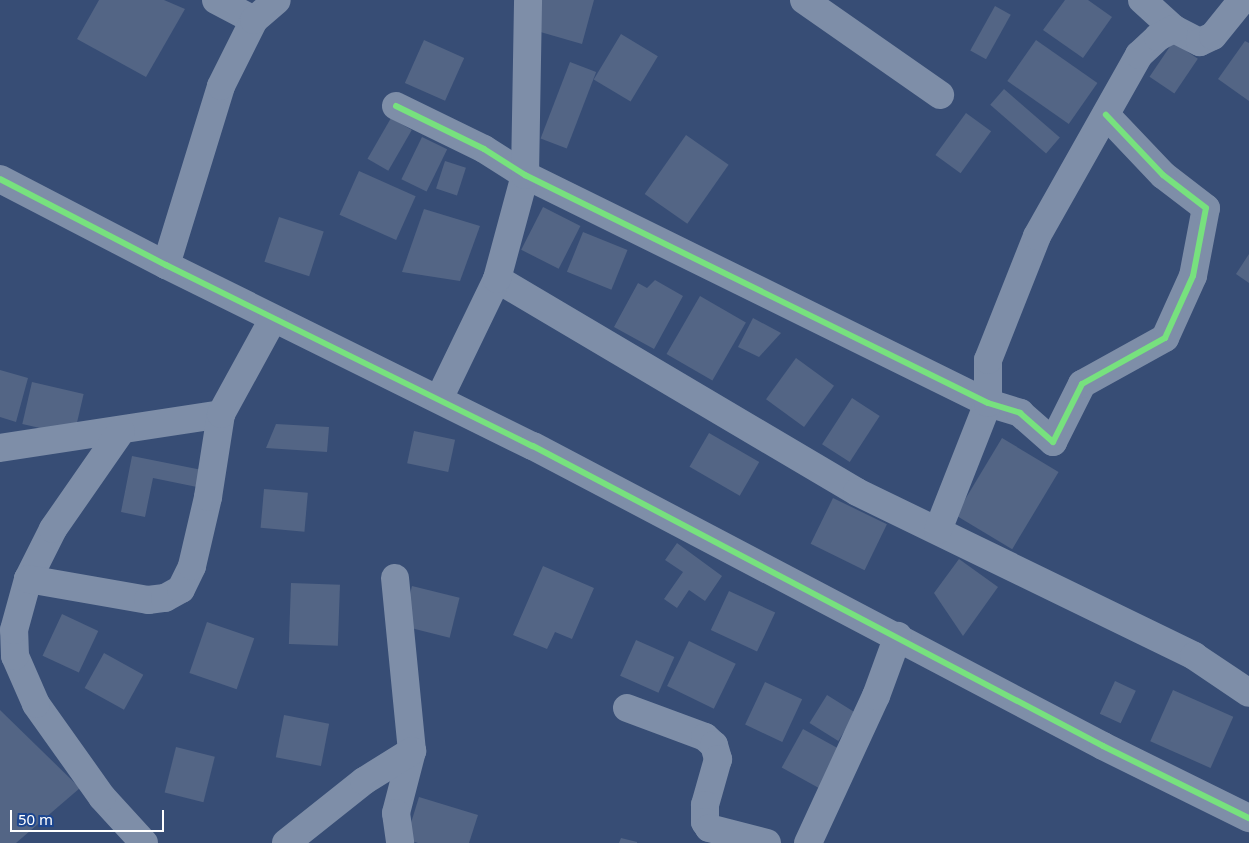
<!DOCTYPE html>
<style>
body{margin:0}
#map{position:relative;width:1249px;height:843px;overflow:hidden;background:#374d75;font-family:"Noto Sans",sans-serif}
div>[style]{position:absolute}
.building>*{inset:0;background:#536585;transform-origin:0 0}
.minor>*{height:28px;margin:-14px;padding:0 14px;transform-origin:14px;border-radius:14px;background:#7e8ea8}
.cycleway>*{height:6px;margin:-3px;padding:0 3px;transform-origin:3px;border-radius:3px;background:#77e17e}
span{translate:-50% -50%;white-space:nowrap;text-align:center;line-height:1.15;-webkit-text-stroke:5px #1c4690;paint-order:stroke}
.scale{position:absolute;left:10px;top:810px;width:154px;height:22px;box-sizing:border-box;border:2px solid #fff;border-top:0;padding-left:6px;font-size:15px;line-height:18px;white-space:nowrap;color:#fff;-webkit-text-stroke:4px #1c4690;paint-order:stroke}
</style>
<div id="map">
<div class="building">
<div style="clip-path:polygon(99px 0,164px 0,185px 9px,146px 77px,77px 39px)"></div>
<div style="clip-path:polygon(538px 0,594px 0,582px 44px,530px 29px)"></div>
<div style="clip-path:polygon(1065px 0,1088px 0,1112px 17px,1083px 58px,1043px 30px)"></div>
<div style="left:995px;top:6px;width:18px;height:51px;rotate:29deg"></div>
<div style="left:621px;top:34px;width:43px;height:53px;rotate:31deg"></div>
<div style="left:424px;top:40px;width:44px;height:47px;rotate:24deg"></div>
<div style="left:1036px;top:40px;width:75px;height:50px;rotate:35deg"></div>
<div style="clip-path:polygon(1245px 41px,1249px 43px,1249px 101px,1218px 79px)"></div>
<div style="left:1173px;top:42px;width:30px;height:42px;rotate:34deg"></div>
<div style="left:570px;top:62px;width:28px;height:82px;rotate:21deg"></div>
<div style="left:1004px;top:89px;width:74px;height:21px;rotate:41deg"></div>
<div style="left:966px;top:113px;width:31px;height:52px;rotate:36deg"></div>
<div style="left:391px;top:118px;width:24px;height:47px;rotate:30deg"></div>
<div style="left:686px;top:135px;width:52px;height:72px;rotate:35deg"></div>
<div style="left:422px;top:137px;width:28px;height:47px;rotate:26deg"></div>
<div style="left:445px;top:161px;width:22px;height:29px;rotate:18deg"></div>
<div style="left:359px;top:171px;width:62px;height:48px;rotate:24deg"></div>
<div style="left:543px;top:207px;width:42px;height:48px;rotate:27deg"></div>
<div style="clip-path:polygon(424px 209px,480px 226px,460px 281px,402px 272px)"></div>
<div style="left:279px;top:217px;width:47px;height:47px;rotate:18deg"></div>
<div style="left:583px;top:232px;width:48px;height:43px;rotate:22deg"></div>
<div style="clip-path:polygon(1249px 254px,1249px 283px,1236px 274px)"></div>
<div style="clip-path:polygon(655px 280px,683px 296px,654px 349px,614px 327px,638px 283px,647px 288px)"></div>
<div style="left:700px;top:296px;width:53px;height:67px;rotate:30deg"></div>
<div style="clip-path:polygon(753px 318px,781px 333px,759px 357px,738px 347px)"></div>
<div style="left:796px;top:358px;width:47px;height:51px;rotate:36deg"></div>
<div style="clip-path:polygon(0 370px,28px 378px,16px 422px,0 417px)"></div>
<div style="left:32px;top:382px;width:53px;height:43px;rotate:13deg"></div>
<div style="left:852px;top:398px;width:33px;height:55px;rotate:33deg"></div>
<div style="clip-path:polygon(276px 424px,329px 427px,327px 452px,266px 448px)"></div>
<div style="left:414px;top:431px;width:42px;height:33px;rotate:12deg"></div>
<div style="left:709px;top:433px;width:58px;height:39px;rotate:30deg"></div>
<div style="left:1002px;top:438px;width:66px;height:90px;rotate:31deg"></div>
<div style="clip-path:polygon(132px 456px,207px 471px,197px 487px,153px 478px,145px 517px,121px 512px)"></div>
<div style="left:264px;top:489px;width:44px;height:39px;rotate:5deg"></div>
<div style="left:833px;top:498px;width:60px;height:51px;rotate:26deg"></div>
<div style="clip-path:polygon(677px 543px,722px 576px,705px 601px,689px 590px,677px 608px,664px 599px,683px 572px,665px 560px)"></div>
<div style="clip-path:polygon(959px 559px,998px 587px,963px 636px,934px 593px)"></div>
<div style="clip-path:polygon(543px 566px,594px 588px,572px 639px,555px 632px,547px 649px,513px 635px)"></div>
<div style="left:291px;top:583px;width:49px;height:61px;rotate:2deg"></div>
<div style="left:412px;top:586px;width:49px;height:41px;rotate:14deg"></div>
<div style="left:729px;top:591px;width:51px;height:43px;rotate:25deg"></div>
<div style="left:62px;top:614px;width:40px;height:46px;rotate:25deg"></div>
<div style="left:207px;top:622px;width:50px;height:54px;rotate:19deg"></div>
<div style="left:636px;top:640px;width:42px;height:39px;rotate:24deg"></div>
<div style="left:689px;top:641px;width:52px;height:50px;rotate:26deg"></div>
<div style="left:104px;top:653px;width:45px;height:40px;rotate:29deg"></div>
<div style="left:1115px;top:681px;width:23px;height:36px;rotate:25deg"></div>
<div style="left:765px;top:682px;width:41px;height:47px;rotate:25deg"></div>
<div style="left:1173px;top:690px;width:66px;height:56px;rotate:24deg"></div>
<div style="left:827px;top:695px;width:34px;height:33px;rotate:32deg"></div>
<div style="clip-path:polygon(0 710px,80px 788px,16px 843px,0 843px)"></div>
<div style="left:284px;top:715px;width:46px;height:43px;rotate:11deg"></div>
<div style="left:803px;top:729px;width:43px;height:44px;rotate:29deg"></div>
<div style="left:176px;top:747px;width:40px;height:47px;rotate:14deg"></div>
<div style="clip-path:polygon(419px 797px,478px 815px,469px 843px,418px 843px,406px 839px)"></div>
<div style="clip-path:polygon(621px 838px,637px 842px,637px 843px,619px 843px)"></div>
</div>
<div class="minor">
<div style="left:216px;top:0;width:43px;rotate:27.8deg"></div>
<div style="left:804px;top:0;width:166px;rotate:34.9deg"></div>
<div style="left:1142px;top:0;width:43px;rotate:42.2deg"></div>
<div style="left:1174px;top:29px;width:29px;rotate:27deg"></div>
<div style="left:1200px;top:42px;width:14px;rotate:-25deg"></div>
<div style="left:1213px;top:36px;width:46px;rotate:-51.1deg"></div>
<div style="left:396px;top:106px;width:98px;rotate:26deg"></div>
<div style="left:484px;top:149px;width:49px;rotate:32.4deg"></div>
<div style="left:525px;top:175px;width:516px;rotate:26.22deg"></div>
<div style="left:988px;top:403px;width:34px;rotate:17deg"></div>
<div style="left:1020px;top:413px;width:44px;rotate:41.3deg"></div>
<div style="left:1053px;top:442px;width:65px;rotate:-63.4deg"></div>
<div style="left:1082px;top:384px;width:95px;rotate:-29deg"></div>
<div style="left:1165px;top:338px;width:68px;rotate:-65.7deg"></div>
<div style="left:1193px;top:276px;width:69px;rotate:-79.2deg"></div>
<div style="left:1206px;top:208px;width:54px;rotate:-142.5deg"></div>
<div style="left:1163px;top:175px;width:83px;rotate:-133.5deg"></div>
<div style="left:0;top:179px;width:187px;rotate:27.4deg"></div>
<div style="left:166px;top:265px;width:409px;rotate:26.3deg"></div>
<div style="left:533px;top:446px;width:644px;rotate:27.76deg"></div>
<div style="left:1103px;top:746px;width:163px;rotate:26.3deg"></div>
<div style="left:166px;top:265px;width:187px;rotate:-72.9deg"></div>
<div style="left:221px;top:86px;width:74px;rotate:-63.4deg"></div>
<div style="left:254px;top:20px;width:30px;rotate:-41deg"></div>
<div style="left:497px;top:279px;width:418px;rotate:30.6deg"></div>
<div style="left:857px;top:492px;width:375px;rotate:25.9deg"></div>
<div style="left:1194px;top:656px;width:66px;rotate:33.9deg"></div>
<div style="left:439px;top:399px;width:133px;rotate:-64.2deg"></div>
<div style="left:497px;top:279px;width:108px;rotate:-74.9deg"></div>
<div style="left:525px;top:175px;width:175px;rotate:-89deg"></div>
<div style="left:0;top:448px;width:224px;rotate:-8.7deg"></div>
<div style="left:938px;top:530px;width:136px;rotate:-68.5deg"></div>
<div style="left:988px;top:403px;width:43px;rotate:-90deg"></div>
<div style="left:988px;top:360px;width:133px;rotate:-68.4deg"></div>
<div style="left:1037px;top:236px;width:208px;rotate:-60.6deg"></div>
<div style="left:1139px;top:55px;width:26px;rotate:-43deg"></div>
<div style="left:1158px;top:37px;width:18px;rotate:-27deg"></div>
<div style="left:395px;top:578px;width:174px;rotate:84.4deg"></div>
<div style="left:412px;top:751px;width:64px;rotate:104.5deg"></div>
<div style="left:396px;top:813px;width:30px;rotate:82deg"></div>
<div style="left:28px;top:579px;width:56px;rotate:-63.4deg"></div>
<div style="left:53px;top:529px;width:119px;rotate:-55.2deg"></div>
<div style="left:627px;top:708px;width:83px;rotate:20.4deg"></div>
<div style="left:705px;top:737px;width:12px;rotate:42deg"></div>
<div style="left:714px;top:745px;width:15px;rotate:74deg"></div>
<div style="left:718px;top:759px;width:48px;rotate:105.8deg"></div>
<div style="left:705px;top:805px;width:17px;rotate:90deg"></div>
<div style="left:705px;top:822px;width:7px;rotate:56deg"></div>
<div style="left:709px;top:828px;width:60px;rotate:14.5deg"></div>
<div style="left:144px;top:843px;width:62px;rotate:-132.4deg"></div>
<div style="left:102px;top:797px;width:114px;rotate:-125.4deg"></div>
<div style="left:36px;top:704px;width:52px;rotate:-113.6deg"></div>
<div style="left:15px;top:656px;width:26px;rotate:-92deg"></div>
<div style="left:14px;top:630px;width:53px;rotate:-74.6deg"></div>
<div style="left:28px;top:579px;width:122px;rotate:9.9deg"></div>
<div style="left:148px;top:600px;width:17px;rotate:-7deg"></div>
<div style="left:165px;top:598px;width:18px;rotate:-29deg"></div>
<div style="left:181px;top:589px;width:25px;rotate:-64deg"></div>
<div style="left:192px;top:566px;width:71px;rotate:-76.9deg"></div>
<div style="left:208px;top:497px;width:84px;rotate:-81.1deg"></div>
<div style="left:221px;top:414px;width:108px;rotate:-61.3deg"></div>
<div style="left:286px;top:843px;width:100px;rotate:-38.5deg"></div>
<div style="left:364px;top:781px;width:57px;rotate:-32deg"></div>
<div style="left:808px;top:843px;width:162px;rotate:-65.2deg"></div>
<div style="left:876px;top:696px;width:64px;rotate:-69.9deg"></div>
</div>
<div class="cycleway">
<div style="left:396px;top:106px;width:98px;rotate:26deg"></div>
<div style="left:484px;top:149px;width:49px;rotate:32.4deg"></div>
<div style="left:525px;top:175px;width:516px;rotate:26.22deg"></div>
<div style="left:988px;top:403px;width:34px;rotate:17deg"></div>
<div style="left:1020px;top:413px;width:44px;rotate:41.3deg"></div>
<div style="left:1053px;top:442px;width:65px;rotate:-63.4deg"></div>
<div style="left:1082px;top:384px;width:95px;rotate:-29deg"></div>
<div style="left:1165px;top:338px;width:68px;rotate:-65.7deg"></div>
<div style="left:1193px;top:276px;width:69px;rotate:-79.2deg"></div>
<div style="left:1206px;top:208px;width:54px;rotate:-142.5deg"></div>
<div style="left:1163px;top:175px;width:83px;rotate:-133.5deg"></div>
<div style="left:0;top:179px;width:187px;rotate:27.4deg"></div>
<div style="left:166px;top:265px;width:409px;rotate:26.3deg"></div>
<div style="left:533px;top:446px;width:644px;rotate:27.76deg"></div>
<div style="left:1103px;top:746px;width:163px;rotate:26.3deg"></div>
</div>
<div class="scale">50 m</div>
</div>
